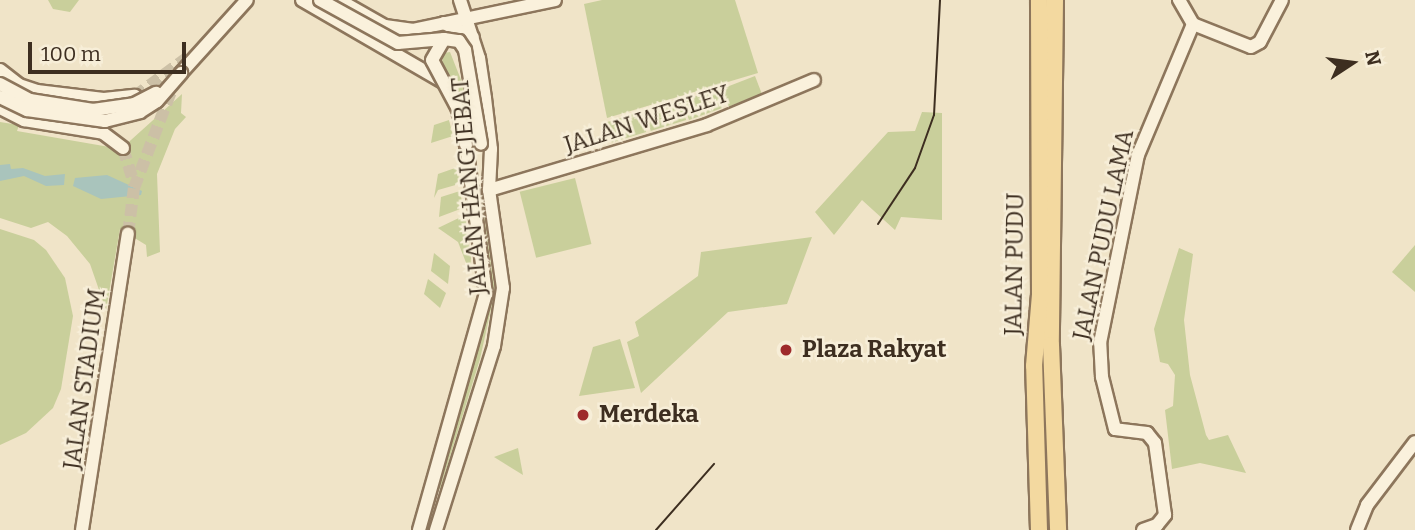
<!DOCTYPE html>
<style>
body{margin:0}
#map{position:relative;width:1415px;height:530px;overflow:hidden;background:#f0e4c8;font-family:Bitter,serif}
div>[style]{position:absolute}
.green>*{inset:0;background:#c9cf9b;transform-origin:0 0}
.water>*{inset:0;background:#a9c4bc}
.minor-tunnel>*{height:12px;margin-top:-6px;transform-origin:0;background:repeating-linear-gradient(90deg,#ccc0a6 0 12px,transparent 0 18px)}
.roads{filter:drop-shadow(2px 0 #8d765c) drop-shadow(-2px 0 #8d765c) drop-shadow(0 2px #8d765c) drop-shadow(0 -2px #8d765c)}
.minor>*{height:12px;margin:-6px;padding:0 6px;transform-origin:6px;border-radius:6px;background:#faf1dc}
.major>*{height:16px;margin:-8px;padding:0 8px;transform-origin:8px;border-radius:8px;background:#f3d9a0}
.tram>*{height:2px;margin:-1px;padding:0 1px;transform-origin:1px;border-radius:1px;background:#3d2e20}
.bridges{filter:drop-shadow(2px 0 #8d765c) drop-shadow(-2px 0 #8d765c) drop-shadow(0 2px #8d765c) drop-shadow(0 -2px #8d765c)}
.minor-bridge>*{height:12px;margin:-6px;padding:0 6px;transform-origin:6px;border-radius:6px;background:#faf1dc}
.dots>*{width:19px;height:19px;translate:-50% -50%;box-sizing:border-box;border:4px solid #f7eed8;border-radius:50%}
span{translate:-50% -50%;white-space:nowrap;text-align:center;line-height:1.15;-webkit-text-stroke:5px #f7eed8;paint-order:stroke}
.street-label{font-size:24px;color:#3d2e20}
.poi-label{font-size:24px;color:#3d2e20;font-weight:700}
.left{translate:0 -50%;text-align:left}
.north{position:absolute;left:1317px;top:28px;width:70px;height:70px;-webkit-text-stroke:5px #f7eed8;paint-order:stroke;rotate:77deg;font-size:19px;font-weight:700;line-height:28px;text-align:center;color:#3d2e20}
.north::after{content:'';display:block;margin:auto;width:24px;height:32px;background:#3d2e20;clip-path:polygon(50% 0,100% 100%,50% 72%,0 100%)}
.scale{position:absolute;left:28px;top:42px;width:158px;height:32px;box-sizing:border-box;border:4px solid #3d2e20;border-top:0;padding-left:9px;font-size:21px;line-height:24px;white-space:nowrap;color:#3d2e20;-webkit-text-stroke:5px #f7eed8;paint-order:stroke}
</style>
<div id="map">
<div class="green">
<div style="clip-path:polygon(48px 0,79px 0,70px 12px,53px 9px)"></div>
<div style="clip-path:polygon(602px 0,735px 0,758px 73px,607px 118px,584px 4px)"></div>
<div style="clip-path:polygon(450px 52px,467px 95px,495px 291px,480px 359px,440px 489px,436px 488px,488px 315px,491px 292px,466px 113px,442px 62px,444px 53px)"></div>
<div style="left:755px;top:76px;width:19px;height:36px;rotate:69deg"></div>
<div style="left:716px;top:89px;width:20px;height:36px;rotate:70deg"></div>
<div style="clip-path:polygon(182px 94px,181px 113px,186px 117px,175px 129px,157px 174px,160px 252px,147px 257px,146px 245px,120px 229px,106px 310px,90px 264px,67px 236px,48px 222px,31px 228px,0 218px,0 122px,19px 125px,17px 131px,121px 149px)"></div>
<div style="left:680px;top:100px;width:21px;height:37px;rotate:73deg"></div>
<div style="left:640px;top:112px;width:21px;height:36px;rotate:73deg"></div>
<div style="clip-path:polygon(922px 112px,942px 113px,942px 220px,901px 217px,895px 230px,862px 200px,834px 235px,815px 212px,888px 132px,915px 131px)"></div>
<div style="clip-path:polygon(449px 120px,453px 136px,431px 143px,434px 125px)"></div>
<div style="clip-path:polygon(458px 167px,459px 184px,438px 190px,434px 198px,438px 174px)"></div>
<div style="left:575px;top:178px;width:68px;height:57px;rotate:76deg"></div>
<div style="clip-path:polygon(460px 191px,463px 208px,439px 217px,441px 197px)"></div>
<div style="clip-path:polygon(465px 215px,471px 258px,470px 273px,458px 242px,438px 228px)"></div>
<div style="clip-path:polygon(0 229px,34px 240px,46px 250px,65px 278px,73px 316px,61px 389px,53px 408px,26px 433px,0 445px)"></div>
<div style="clip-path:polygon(812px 237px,787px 304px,728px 312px,641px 393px,627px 342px,639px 336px,635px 322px,698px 276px,701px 252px)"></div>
<div style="clip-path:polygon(1415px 245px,1415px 292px,1392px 272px)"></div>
<div style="clip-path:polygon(1179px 248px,1193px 254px,1184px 320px,1190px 375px,1206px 435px,1209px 440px,1228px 435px,1246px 473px,1200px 463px,1172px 469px,1165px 410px,1173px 406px,1175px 375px,1168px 364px,1160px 362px,1154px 329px)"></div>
<div style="clip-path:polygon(434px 253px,450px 266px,448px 284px,431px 271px)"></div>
<div style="clip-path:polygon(428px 279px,446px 293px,440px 308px,424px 294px)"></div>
<div style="clip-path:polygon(620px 339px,635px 388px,579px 396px,593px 347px)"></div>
<div style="clip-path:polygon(518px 448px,523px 475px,494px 457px)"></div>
</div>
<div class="water">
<div style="clip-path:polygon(10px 164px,11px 169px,23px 168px,45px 176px,65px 174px,64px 185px,46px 186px,24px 176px,0 181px,0 165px)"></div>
<div style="clip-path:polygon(107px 175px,142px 191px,141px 195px,101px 199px,73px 186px,75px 178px)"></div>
</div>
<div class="minor-tunnel">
<div style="left:135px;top:96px;width:66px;rotate:-36.3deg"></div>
<div style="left:123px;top:148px;width:38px;rotate:73deg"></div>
<div style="left:128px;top:234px;width:46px;rotate:-82.6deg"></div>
<div style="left:134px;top:188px;width:115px;rotate:-69deg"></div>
</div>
<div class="roads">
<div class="minor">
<div style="left:302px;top:0;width:162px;rotate:30.1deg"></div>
<div style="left:339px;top:0;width:53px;rotate:29.5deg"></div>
<div style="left:385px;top:26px;width:27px;rotate:8deg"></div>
<div style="left:412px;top:30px;width:146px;rotate:-11.8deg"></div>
<div style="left:444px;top:23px;width:32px;rotate:26deg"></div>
<div style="left:1193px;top:24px;width:62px;rotate:21.6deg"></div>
<div style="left:1251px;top:47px;width:10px;rotate:-29deg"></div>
<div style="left:1260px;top:42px;width:47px;rotate:-62.4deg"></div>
<div style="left:0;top:70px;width:24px;rotate:38deg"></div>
<div style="left:19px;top:85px;width:19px;rotate:18deg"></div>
<div style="left:37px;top:91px;width:67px;rotate:6.8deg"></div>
<div style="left:104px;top:99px;width:31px;rotate:-6deg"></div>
<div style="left:181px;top:73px;width:98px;rotate:-47.9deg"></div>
<div style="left:0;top:108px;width:27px;rotate:27deg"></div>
<div style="left:24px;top:120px;width:80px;rotate:9.3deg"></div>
<div style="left:103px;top:133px;width:25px;rotate:37deg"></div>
<div style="left:489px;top:190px;width:227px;rotate:-16.6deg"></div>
<div style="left:707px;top:125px;width:116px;rotate:-22.8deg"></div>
<div style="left:82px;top:530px;width:300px;rotate:-81.2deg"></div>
<div style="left:419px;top:530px;width:245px;rotate:-74.2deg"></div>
<div style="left:486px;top:294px;width:150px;rotate:-97.6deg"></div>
<div style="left:436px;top:530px;width:193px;rotate:-72.5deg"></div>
<div style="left:494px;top:346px;width:59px;rotate:-81.2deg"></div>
<div style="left:503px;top:288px;width:99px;rotate:-98.1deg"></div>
<div style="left:489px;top:190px;width:41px;rotate:-87.2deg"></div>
<div style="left:491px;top:149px;width:51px;rotate:-96.7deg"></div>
<div style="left:485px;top:98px;width:40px;rotate:-98.5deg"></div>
<div style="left:479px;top:58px;width:61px;rotate:-108.1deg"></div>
<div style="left:1143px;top:530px;width:15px;rotate:-20deg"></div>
<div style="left:1157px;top:525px;width:13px;rotate:-51deg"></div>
<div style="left:1165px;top:515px;width:73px;rotate:-97.9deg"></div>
<div style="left:1155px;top:443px;width:13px;rotate:-129deg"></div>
<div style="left:1147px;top:433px;width:32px;rotate:-173deg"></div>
<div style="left:1115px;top:429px;width:54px;rotate:-104deg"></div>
<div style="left:1102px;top:377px;width:34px;rotate:-93deg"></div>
<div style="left:1100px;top:343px;width:192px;rotate:-78.6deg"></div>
<div style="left:1138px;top:155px;width:142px;rotate:-67.2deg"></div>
<div style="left:1193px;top:24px;width:28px;rotate:-120deg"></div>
<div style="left:1357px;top:530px;width:27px;rotate:-68deg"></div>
<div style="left:1367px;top:505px;width:79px;rotate:-52.7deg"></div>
</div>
<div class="major">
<div style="left:1055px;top:0;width:345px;rotate:90.7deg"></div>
<div style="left:1051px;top:345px;width:185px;rotate:87.8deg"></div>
<div style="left:1039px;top:530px;width:164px;rotate:-91.7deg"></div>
<div style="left:1034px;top:366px;width:72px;rotate:-85.2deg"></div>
<div style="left:1040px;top:294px;width:294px;rotate:-90.2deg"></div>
</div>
</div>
<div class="tram">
<div style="left:878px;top:224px;width:67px;rotate:-56.5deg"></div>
<div style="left:915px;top:168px;width:56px;rotate:-70.3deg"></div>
<div style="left:934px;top:115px;width:115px;rotate:-87deg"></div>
<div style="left:656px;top:530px;width:88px;rotate:-48.7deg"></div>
</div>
<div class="bridges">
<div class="minor-bridge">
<div style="left:320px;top:0;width:89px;rotate:28.9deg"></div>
<div style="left:398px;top:43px;width:46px;rotate:-5deg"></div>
<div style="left:0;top:84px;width:34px;rotate:28deg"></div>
<div style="left:30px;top:100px;width:64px;rotate:9deg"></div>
<div style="left:93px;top:110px;width:41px;rotate:-8.3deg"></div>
<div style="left:134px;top:104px;width:25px;rotate:-27deg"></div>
<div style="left:0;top:97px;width:30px;rotate:26deg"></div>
<div style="left:27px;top:110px;width:79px;rotate:8deg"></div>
<div style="left:105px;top:121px;width:36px;rotate:-14deg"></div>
<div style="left:140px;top:112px;width:20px;rotate:-33deg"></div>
<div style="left:157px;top:101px;width:37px;rotate:-49deg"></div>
<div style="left:466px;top:145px;width:37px;rotate:-103deg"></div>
<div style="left:458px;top:109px;width:55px;rotate:-118deg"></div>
<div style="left:432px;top:60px;width:24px;rotate:-60deg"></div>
<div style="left:444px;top:39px;width:15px;rotate:8deg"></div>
<div style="left:459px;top:41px;width:11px;rotate:56deg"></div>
<div style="left:465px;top:50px;width:95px;rotate:80.3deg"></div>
</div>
</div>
<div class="dots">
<div style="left:786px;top:350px;background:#9e2a2b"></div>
<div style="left:583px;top:415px;background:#9e2a2b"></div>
</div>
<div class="street-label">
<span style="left:647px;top:120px;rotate:-18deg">JALAN WESLEY</span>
<span style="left:470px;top:186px;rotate:-95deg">JALAN HANG JEBAT</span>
<span style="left:1104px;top:235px;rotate:-78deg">JALAN PUDU LAMA</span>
<span style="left:1015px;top:264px;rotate:-89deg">JALAN PUDU</span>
<span style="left:85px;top:379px;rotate:-82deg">JALAN STADIUM</span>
</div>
<div class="poi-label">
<span class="left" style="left:802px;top:350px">Plaza Rakyat</span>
<span class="left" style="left:599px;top:415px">Merdeka</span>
</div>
<div class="north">N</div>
<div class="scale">100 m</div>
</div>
